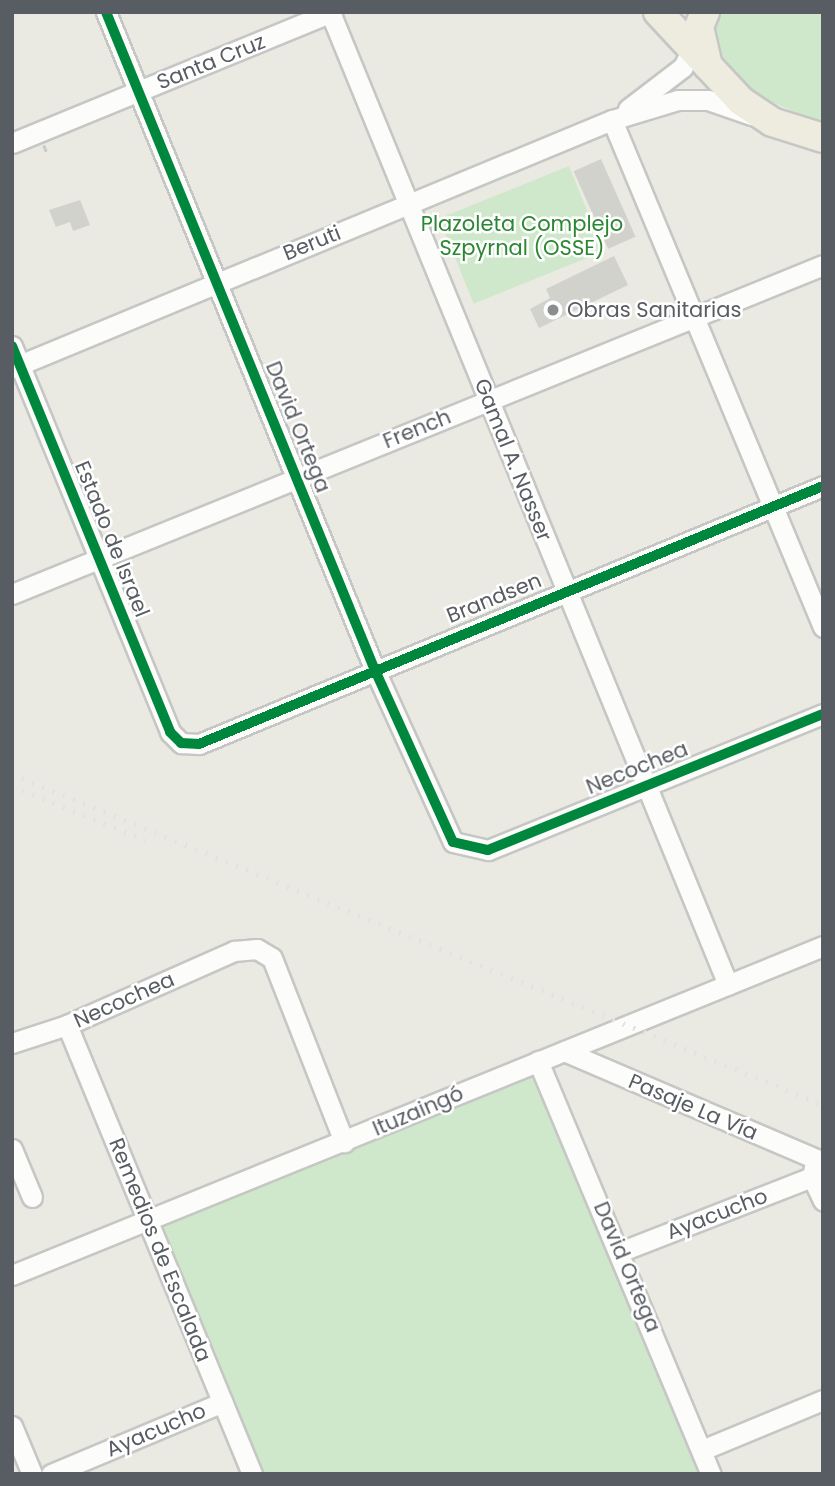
<!DOCTYPE html>
<meta charset="utf-8">
<style>
body{margin:0}
#map{position:relative;width:835px;height:1486px;overflow:hidden;background:#eae9e2;font-family:Poppins,sans-serif}
div>[style]{position:absolute}
.green>*{inset:0;background:#cfe8cc;transform-origin:0 0}
.building>*{inset:0;background:#d2d2cd;transform-origin:0 0}
.path>*{height:2.5px;margin-top:-1.25px;transform-origin:0;background:repeating-linear-gradient(90deg,#c5cdc9 0 7px,transparent 0 10.5px)}
.roads{filter:drop-shadow(2px 0 #c6c7c5) drop-shadow(-2px 0 #c6c7c5) drop-shadow(0 2px #c6c7c5) drop-shadow(0 -2px #c6c7c5)}
.minor>*{height:19px;margin:-9.5px;padding:0 9.5px;transform-origin:9.5px;border-radius:9.5px;background:#fcfcfb}
.highway>*{height:28px;margin:-14px;padding:0 14px;transform-origin:14px;border-radius:14px;background:#eeebdf}
.rail>*{height:4.5px;margin-top:-2.25px;transform-origin:0;background:repeating-linear-gradient(90deg,#e2e2e2 0 2px,transparent 0 11px)}
.cycleway>*{height:10px;margin:-5px;padding:0 5px;transform-origin:5px;border-radius:5px;background:#00873e}
.dots>*{width:19px;height:19px;translate:-50% -50%;box-sizing:border-box;border:4px solid #fff;border-radius:50%}
span{translate:-50% -50%;white-space:nowrap;text-align:center;line-height:1.15;-webkit-text-stroke:5px #fff;paint-order:stroke}
.street-label{font-size:21px;color:#585d63}
.park-label{font-size:21px;color:#2c8732}
.poi-label{font-size:21px;color:#585d63}
.left{translate:0 -50%;text-align:left}
.frame{position:absolute;inset:0;border:14px solid #585d63;pointer-events:none}
</style>
<div id="map">
<div class="green">
<div style="clip-path:polygon(717px 12px,823px 12px,823px 125px,744px 89px,711px 49px)"></div>
<div style="left:569px;top:166px;width:92px;height:140px;rotate:68deg"></div>
<div style="clip-path:polygon(532px 1075px,699px 1474px,261px 1474px,160px 1225px)"></div>
</div>
<div class="building">
<div style="left:601px;top:159px;width:85px;height:30px;rotate:66deg"></div>
<div style="clip-path:polygon(80px 200px,90px 225px,73px 231px,70px 222px,56px 227px,49px 210px)"></div>
<div style="clip-path:polygon(614px 256px,628px 285px,539px 328px,530px 309px,550px 298px,546px 289px)"></div>
</div>
<div class="path">
<div style="left:44px;top:145px;width:9px;rotate:69deg"></div>
</div>
<div class="roads">
<div class="minor">
<div style="left:106px;top:12px;width:709px;rotate:67.78deg"></div>
<div style="left:374px;top:668px;width:191px;rotate:65.6deg"></div>
<div style="left:453px;top:842px;width:36px;rotate:13deg"></div>
<div style="left:488px;top:850px;width:362px;rotate:-22.1deg"></div>
<div style="left:330px;top:12px;width:1051px;rotate:67.75deg"></div>
<div style="left:628px;top:109px;width:69px;rotate:-37.4deg"></div>
<div style="left:683px;top:67px;width:29px;rotate:-63deg"></div>
<div style="left:612px;top:120px;width:549px;rotate:67.4deg"></div>
<div style="left:12px;top:143px;width:346px;rotate:-22.3deg"></div>
<div style="left:12px;top:346px;width:417px;rotate:67.7deg"></div>
<div style="left:170px;top:732px;width:16px;rotate:45deg"></div>
<div style="left:181px;top:743px;width:18px;rotate:3deg"></div>
<div style="left:199px;top:744px;width:675px;rotate:-22.46deg"></div>
<div style="left:12px;top:368px;width:649px;rotate:-22.46deg"></div>
<div style="left:612px;top:120px;width:69px;rotate:-16.9deg"></div>
<div style="left:678px;top:100px;width:30px"></div>
<div style="left:708px;top:100px;width:46px;rotate:19.2deg"></div>
<div style="left:12px;top:594px;width:875px;rotate:-22.08deg"></div>
<div style="left:67px;top:1025px;width:486px;rotate:67.6deg"></div>
<div style="left:12px;top:1043px;width:58px;rotate:-18.1deg"></div>
<div style="left:67px;top:1025px;width:183px;rotate:-23.9deg"></div>
<div style="left:234px;top:951px;width:23px;rotate:-5deg"></div>
<div style="left:257px;top:949px;width:17px;rotate:31deg"></div>
<div style="left:272px;top:958px;width:198px;rotate:68.6deg"></div>
<div style="left:564px;top:1051px;width:282px;rotate:23.2deg"></div>
<div style="left:538px;top:1061px;width:448px;rotate:67.3deg"></div>
<div style="left:12px;top:1149px;width:52px;rotate:67.4deg"></div>
<div style="left:814px;top:1167px;width:10px;rotate:101deg"></div>
<div style="left:812px;top:1177px;width:26px;rotate:65deg"></div>
<div style="left:622px;top:1251px;width:204px;rotate:-21.3deg"></div>
<div style="left:12px;top:1275px;width:875px;rotate:-22.08deg"></div>
<div style="left:12px;top:1426px;width:52px;rotate:67.4deg"></div>
<div style="left:702px;top:1450px;width:131px;rotate:-22.5deg"></div>
<div style="left:51px;top:1474px;width:186px;rotate:-22.7deg"></div>
</div>
<div class="highway">
<div style="left:658px;top:12px;width:122px;rotate:47deg"></div>
<div style="left:741px;top:101px;width:37px;rotate:34deg"></div>
<div style="left:772px;top:122px;width:53px;rotate:17.4deg"></div>
<div style="left:705px;top:12px;width:16px;rotate:112deg"></div>
<div style="left:699px;top:27px;width:40px;rotate:77deg"></div>
</div>
</div>
<div class="rail">
<div style="left:12px;top:774px;width:876px;rotate:22.2deg"></div>
<div style="left:12px;top:786px;width:144px;rotate:22.1deg"></div>
</div>
<div class="cycleway">
<div style="left:106px;top:12px;width:709px;rotate:67.78deg"></div>
<div style="left:374px;top:668px;width:191px;rotate:65.6deg"></div>
<div style="left:453px;top:842px;width:36px;rotate:13deg"></div>
<div style="left:488px;top:850px;width:362px;rotate:-22.1deg"></div>
<div style="left:12px;top:346px;width:417px;rotate:67.7deg"></div>
<div style="left:170px;top:732px;width:16px;rotate:45deg"></div>
<div style="left:181px;top:743px;width:18px;rotate:3deg"></div>
<div style="left:199px;top:744px;width:675px;rotate:-22.46deg"></div>
</div>
<div class="dots">
<div style="left:553px;top:310px;background:#8b8e8f"></div>
</div>
<div class="street-label">
<span style="left:211px;top:62px;rotate:-22deg">Santa Cruz</span>
<span style="left:312px;top:243px;rotate:-22deg">Beruti</span>
<span style="left:298px;top:427px;rotate:68deg">David Ortega</span>
<span style="left:417px;top:429px;rotate:-22deg">French</span>
<span style="left:513px;top:460px;rotate:68deg">Gamal A. Nasser</span>
<span style="left:112px;top:539px;rotate:68deg">Estado de Israel</span>
<span style="left:494px;top:598px;rotate:-22deg">Brandsen</span>
<span style="left:637px;top:768px;rotate:-22deg">Necochea</span>
<span style="left:124px;top:1000px;rotate:-24deg">Necochea</span>
<span style="left:693px;top:1107px;rotate:23deg">Pasaje La Vía</span>
<span style="left:418px;top:1111px;rotate:-23deg">Ituzaingó</span>
<span style="left:717px;top:1214px;rotate:-21deg">Ayacucho</span>
<span style="left:160px;top:1250px;rotate:68deg">Remedios de Escalada</span>
<span style="left:627px;top:1267px;rotate:67deg">David Ortega</span>
<span style="left:156px;top:1430px;rotate:-23deg">Ayacucho</span>
</div>
<div class="park-label">
<span style="left:522px;top:236px">Plazoleta Complejo<br>Szpyrnal (OSSE)</span>
</div>
<div class="poi-label">
<span class="left" style="left:567px;top:310px">Obras Sanitarias</span>
</div>
<div class="frame"></div>
</div>
